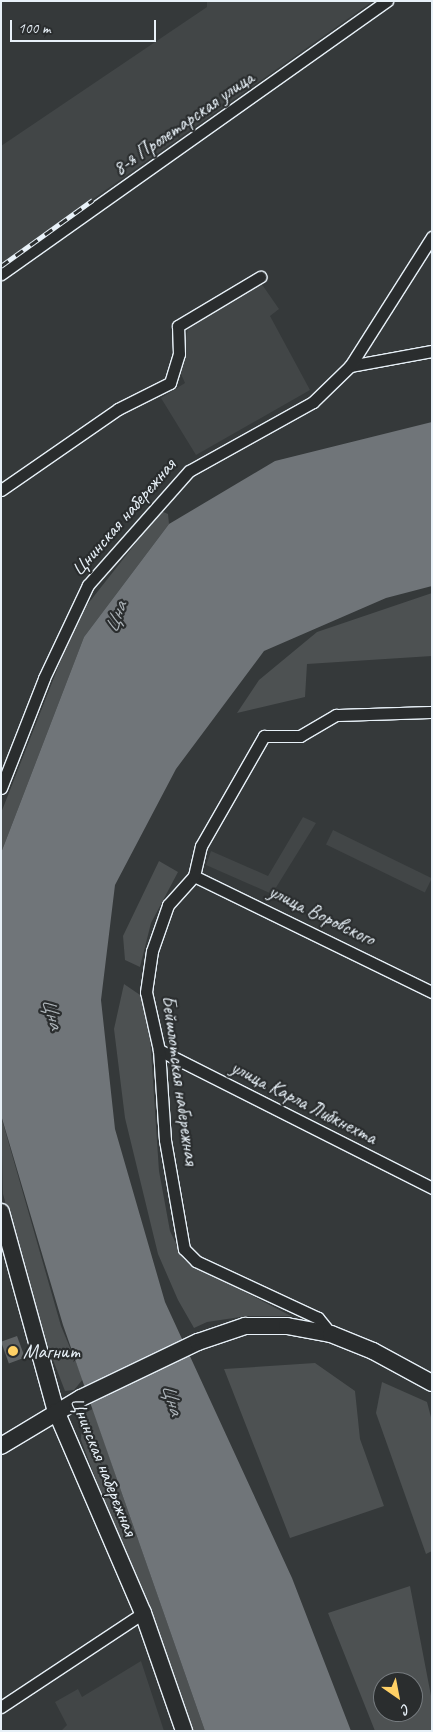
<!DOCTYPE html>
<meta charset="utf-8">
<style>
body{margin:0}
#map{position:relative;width:433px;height:1732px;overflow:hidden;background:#35393a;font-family:Caveat,sans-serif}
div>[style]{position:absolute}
.built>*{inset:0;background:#424647;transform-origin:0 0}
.green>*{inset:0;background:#4d5152}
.water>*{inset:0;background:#707579}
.building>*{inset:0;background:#5f6365;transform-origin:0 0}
.roads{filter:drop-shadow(1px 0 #e8f1f8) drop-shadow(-1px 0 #e8f1f8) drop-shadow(0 1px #e8f1f8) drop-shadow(0 -1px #e8f1f8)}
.street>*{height:11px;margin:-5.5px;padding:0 5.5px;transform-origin:5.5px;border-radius:5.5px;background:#2a2d2e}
.secondary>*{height:16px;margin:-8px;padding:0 8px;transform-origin:8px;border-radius:8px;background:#2a2d2e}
.rail>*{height:5px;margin-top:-2.5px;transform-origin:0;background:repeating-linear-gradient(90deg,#2a2d2e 0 9px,#e8f1f8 0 18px);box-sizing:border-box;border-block:1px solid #e8f1f8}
.dots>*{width:14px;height:14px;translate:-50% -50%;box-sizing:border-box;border:2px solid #2a2d2e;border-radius:50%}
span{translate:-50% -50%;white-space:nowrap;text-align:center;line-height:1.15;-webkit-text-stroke:4.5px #2a2d2e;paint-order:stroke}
.street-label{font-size:20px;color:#e8f1f8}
.poi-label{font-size:20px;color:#e8f1f8}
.left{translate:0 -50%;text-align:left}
.water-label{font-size:21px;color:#acb3b8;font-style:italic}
.frame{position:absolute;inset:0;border:2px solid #e8f1f8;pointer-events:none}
.north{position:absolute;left:373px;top:1672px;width:50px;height:50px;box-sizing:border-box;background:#2a2d2e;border:1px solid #767b7f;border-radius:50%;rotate:147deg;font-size:14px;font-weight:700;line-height:20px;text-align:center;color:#e8f1f8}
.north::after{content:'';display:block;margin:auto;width:18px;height:22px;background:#ffd166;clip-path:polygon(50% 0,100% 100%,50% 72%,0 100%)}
.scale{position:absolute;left:10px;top:20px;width:146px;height:22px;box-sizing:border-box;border:2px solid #e8f1f8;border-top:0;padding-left:6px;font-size:15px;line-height:18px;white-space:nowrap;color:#e8f1f8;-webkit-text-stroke:4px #2a2d2e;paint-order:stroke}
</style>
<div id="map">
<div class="built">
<div style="clip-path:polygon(207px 1px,373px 1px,1px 264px,1px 146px,207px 7px)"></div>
<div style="clip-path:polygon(261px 283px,279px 309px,270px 316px,310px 390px,196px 455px,161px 398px,185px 383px,181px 374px,188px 327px)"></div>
<div style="clip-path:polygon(303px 817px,316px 823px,272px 894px,206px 865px,211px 851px,268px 876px)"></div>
<div style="left:333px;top:830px;width:110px;height:16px;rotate:26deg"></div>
<div style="clip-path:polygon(141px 1661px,164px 1731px,61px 1731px,67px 1725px,55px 1702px,78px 1689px,82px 1697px)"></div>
</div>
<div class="green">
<div style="clip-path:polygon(161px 511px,168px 514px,169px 524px,84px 637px,1px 853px,1px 813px,64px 652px,87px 605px)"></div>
<div style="clip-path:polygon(432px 593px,432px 656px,307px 664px,305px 697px,237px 713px,259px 680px,317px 632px)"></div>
<div style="clip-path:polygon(159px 861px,178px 872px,151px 923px,140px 967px,125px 960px,123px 936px)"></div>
<div style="clip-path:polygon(124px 984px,143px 997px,150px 1036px,159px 1171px,170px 1231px,184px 1260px,291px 1316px,247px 1316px,207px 1322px,194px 1328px,178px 1300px,158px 1254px,125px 1118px,114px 1029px)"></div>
<div style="clip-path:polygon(1px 1116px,61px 1326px,83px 1379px,74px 1390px,65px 1391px,38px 1321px,3px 1194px)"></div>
<div style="clip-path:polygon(315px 1363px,355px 1391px,360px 1439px,384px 1506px,290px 1538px,224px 1369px)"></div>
<div style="clip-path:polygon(382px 1382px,427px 1402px,432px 1421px,432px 1551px,426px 1554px,376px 1413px)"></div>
<div style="clip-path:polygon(93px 1409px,124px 1499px,205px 1731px,191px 1731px,81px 1440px,82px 1414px)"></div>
<div style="clip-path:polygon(evenodd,410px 1586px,432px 1701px,432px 1731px,375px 1731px,328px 1613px,410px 1586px,383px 1682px,413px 1682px,413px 1712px,383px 1712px,383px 1682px)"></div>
</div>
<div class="water">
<div style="clip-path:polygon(432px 422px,432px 586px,386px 598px,264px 651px,176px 769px,115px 885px,101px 1000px,115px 1129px,165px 1302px,292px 1578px,351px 1731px,205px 1731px,63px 1325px,1px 1115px,1px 853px,84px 637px,169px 524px,275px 461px)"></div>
</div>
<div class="building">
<div style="left:17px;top:1336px;width:23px;height:17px;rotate:70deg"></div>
</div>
<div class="roads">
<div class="street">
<div style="left:1px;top:274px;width:473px;rotate:-35.3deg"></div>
<div style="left:350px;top:366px;width:83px;rotate:-10.4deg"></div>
<div style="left:1px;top:490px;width:142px;rotate:-34.7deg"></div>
<div style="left:118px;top:409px;width:58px;rotate:-26.6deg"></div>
<div style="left:170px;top:383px;width:30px;rotate:-73deg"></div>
<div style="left:179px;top:354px;width:28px;rotate:-92deg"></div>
<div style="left:178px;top:326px;width:96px;rotate:-30.9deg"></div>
<div style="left:1px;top:788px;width:118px;rotate:-68.6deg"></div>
<div style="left:44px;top:678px;width:103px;rotate:-64.7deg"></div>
<div style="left:88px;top:585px;width:152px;rotate:-48.5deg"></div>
<div style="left:189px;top:471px;width:142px;rotate:-29.1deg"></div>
<div style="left:313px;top:402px;width:52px;rotate:-44.2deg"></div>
<div style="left:350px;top:366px;width:153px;rotate:-57.6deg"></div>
<div style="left:194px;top:876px;width:265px;rotate:26deg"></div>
<div style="left:159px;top:1050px;width:306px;rotate:26.8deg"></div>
<div style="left:331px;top:1334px;width:21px;rotate:-129deg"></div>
<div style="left:318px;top:1318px;width:135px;rotate:-155deg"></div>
<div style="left:196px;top:1261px;width:17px;rotate:-135deg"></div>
<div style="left:184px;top:1249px;width:111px;rotate:-99.9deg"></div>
<div style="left:165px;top:1140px;width:90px;rotate:-93.8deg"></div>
<div style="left:159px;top:1050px;width:59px;rotate:-102.6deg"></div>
<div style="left:146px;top:992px;width:41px;rotate:-81.7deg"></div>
<div style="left:152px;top:951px;width:49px;rotate:-70.8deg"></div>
<div style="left:168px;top:905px;width:39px;rotate:-48deg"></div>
<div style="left:194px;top:876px;width:31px;rotate:-77deg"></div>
<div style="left:201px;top:846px;width:127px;rotate:-60.2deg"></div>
<div style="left:264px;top:736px;width:36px"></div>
<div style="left:300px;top:736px;width:42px;rotate:-30.3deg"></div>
<div style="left:336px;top:715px;width:96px;rotate:-1.8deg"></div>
<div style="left:1px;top:1707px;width:170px;rotate:-33.5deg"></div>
</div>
<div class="secondary">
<div style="left:1px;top:1212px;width:206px;rotate:74.6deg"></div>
<div style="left:56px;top:1411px;width:220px;rotate:66.7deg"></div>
<div style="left:143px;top:1613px;width:125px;rotate:70.8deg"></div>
<div style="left:1px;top:1446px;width:93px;rotate:-31deg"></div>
<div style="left:81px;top:1398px;width:130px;rotate:-25.6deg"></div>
<div style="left:198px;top:1342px;width:50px;rotate:-18.8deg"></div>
<div style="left:245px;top:1326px;width:42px"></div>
<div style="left:287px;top:1326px;width:45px;rotate:10.3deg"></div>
<div style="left:331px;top:1334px;width:45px;rotate:22deg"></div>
<div style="left:373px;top:1351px;width:67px;rotate:28.5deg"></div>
</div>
</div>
<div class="rail">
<div style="left:1px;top:266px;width:113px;rotate:-35.7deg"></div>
</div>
<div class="dots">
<div style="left:13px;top:1351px;background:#ffd166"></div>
</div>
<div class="street-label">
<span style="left:183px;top:123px;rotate:-35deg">8-я Пролетарская улица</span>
<span style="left:123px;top:517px;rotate:-49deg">Цнинская набережная</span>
<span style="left:322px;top:915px;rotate:26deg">улица Воровского</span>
<span style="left:180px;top:1080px;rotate:82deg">Бейшлотская набережная</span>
<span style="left:304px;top:1102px;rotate:27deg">улица Карла Либкнехта</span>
<span style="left:104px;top:1466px;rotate:68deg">Цнинская набережная</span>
</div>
<div class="poi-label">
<span class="left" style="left:23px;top:1351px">Магнит</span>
</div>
<div class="water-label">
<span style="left:115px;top:617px;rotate:-70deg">Цна</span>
<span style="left:53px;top:1013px;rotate:73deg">Цна</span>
<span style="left:173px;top:1399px;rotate:73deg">Цна</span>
</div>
<div class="frame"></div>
<div class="north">С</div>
<div class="scale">100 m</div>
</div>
